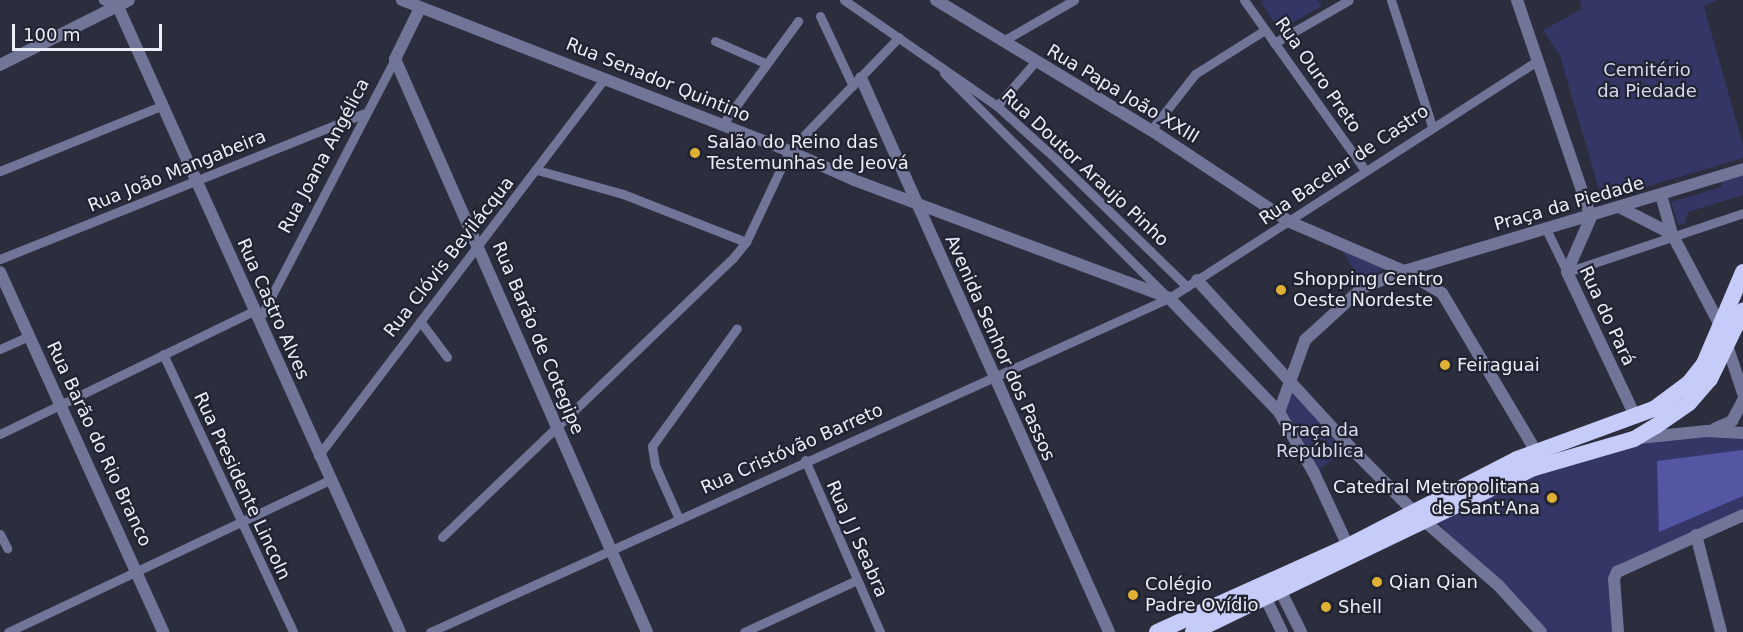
<!DOCTYPE html>
<meta charset="utf-8">
<style>
body{margin:0}
#map{position:relative;width:1743px;height:632px;overflow:hidden;background:#2c2d3d;font-family:"DejaVu Sans",sans-serif}
div>[style]{position:absolute}
.green>*{inset:0;background:#343666}
.water>*{inset:0;background:#5356a2}
.minor>*{height:9px;margin:-4.5px;padding:0 4.5px;transform-origin:4.5px;border-radius:4.5px;background:#717598}
.tertiary>*{height:12px;margin:-6px;padding:0 6px;transform-origin:6px;border-radius:6px;background:#717598}
.trunk>*{height:16px;margin:-8px;padding:0 8px;transform-origin:8px;border-radius:8px;background:#c6ccfa}
.dots>*{width:16px;height:16px;translate:-50% -50%;box-sizing:border-box;border:3px solid #222432;border-radius:50%}
span{translate:-50% -50%;white-space:nowrap;text-align:center;line-height:1.15;-webkit-text-stroke:4.5px #222432;paint-order:stroke}
.park-label{font-size:18px;color:#d5d8ee}
.street-label{font-size:18px;color:#eceef8}
.poi-label{font-size:18px;color:#eceef8}
.left{translate:0 -50%;text-align:left}
.right{translate:-100% -50%;text-align:right}
.scale{position:absolute;left:12px;top:24px;width:150px;height:27px;box-sizing:border-box;border:3px solid #eceef8;border-top:0;padding-left:8px;font-size:18px;line-height:21px;white-space:nowrap;color:#eceef8;-webkit-text-stroke:4px #222432;paint-order:stroke}
</style>
<div id="map">
<div class="green">
<div style="clip-path:polygon(1264px 0,1317px 0,1322px 6px,1279px 30px,1261px 2px)"></div>
<div style="clip-path:polygon(1580px 0,1717px 0,1704px 7px,1743px 145px,1743px 158px,1602px 200px,1560px 56px,1543px 30px,1582px 9px)"></div>
<div style="clip-path:polygon(1743px 173px,1743px 195px,1688px 212px,1685px 223px,1678px 225px,1671px 202px,1721px 187px,1722px 180px)"></div>
<div style="clip-path:polygon(1340px 247px,1388px 266px,1361px 282px)"></div>
<div style="clip-path:polygon(1293px 381px,1350px 447px,1314px 473px,1279px 412px)"></div>
<div style="clip-path:polygon(1743px 435px,1743px 511px,1618px 572px,1618px 632px,1543px 632px,1437px 522px,1535px 471px,1634px 441px)"></div>
</div>
<div class="water">
<div style="clip-path:polygon(1743px 450px,1743px 496px,1659px 532px,1657px 461px)"></div>
</div>
<div class="minor">
<div style="left:103px;top:0;width:16px;rotate:22deg"></div>
<div style="left:844px;top:0;width:186px;rotate:34.7deg"></div>
<div style="left:997px;top:106px;width:79px;rotate:41.9deg"></div>
<div style="left:1056px;top:159px;width:183px;rotate:44.3deg"></div>
<div style="left:1244px;top:0;width:207px;rotate:54.6deg"></div>
<div style="left:1391px;top:0;width:133px;rotate:72deg"></div>
<div style="left:820px;top:16px;width:77px;rotate:64.8deg"></div>
<div style="left:715px;top:41px;width:55px;rotate:23.7deg"></div>
<div style="left:1003px;top:41px;width:82px;rotate:-30deg"></div>
<div style="left:1274px;top:43px;width:86px;rotate:-29.8deg"></div>
<div style="left:944px;top:73px;width:313px;rotate:45.1deg"></div>
<div style="left:997px;top:106px;width:58px;rotate:-49.2deg"></div>
<div style="left:722px;top:125px;width:129px;rotate:-53.8deg"></div>
<div style="left:1151px;top:130px;width:71px;rotate:-51.8deg"></div>
<div style="left:1195px;top:74px;width:83px;rotate:-32.2deg"></div>
<div style="left:537px;top:170px;width:89px;rotate:15.6deg"></div>
<div style="left:623px;top:194px;width:132px;rotate:21.3deg"></div>
<div style="left:0;top:171px;width:174px;rotate:-22deg"></div>
<div style="left:1546px;top:229px;width:48px;rotate:64deg"></div>
<div style="left:1567px;top:272px;width:186px;rotate:-18.5deg"></div>
<div style="left:0;top:259px;width:393px;rotate:-21.8deg"></div>
<div style="left:259px;top:320px;width:294px;rotate:-62.5deg"></div>
<div style="left:420px;top:321px;width:45px;rotate:53.1deg"></div>
<div style="left:0;top:349px;width:32px;rotate:-24deg"></div>
<div style="left:163px;top:354px;width:307px;rotate:64.9deg"></div>
<div style="left:0;top:434px;width:284px;rotate:-25.9deg"></div>
<div style="left:318px;top:456px;width:475px;rotate:-52.8deg"></div>
<div style="left:805px;top:460px;width:188px;rotate:66.4deg"></div>
<div style="left:679px;top:519px;width:59px;rotate:-114deg"></div>
<div style="left:655px;top:465px;width:19px;rotate:-99deg"></div>
<div style="left:652px;top:446px;width:145px;rotate:-54.2deg"></div>
<div style="left:0;top:534px;width:16px;rotate:63deg"></div>
<div style="left:442px;top:537px;width:403px;rotate:-43.8deg"></div>
<div style="left:733px;top:258px;width:21px;rotate:-51deg"></div>
<div style="left:746px;top:242px;width:101px;rotate:-64.7deg"></div>
<div style="left:789px;top:151px;width:158px;rotate:-46deg"></div>
<div style="left:8px;top:632px;width:356px;rotate:-25.3deg"></div>
<div style="left:430px;top:632px;width:811px;rotate:-24.32deg"></div>
<div style="left:1169px;top:298px;width:439px;rotate:-32.8deg"></div>
<div style="left:744px;top:632px;width:124px;rotate:-24.7deg"></div>
</div>
<div class="tertiary">
<div style="left:115px;top:0;width:693px;rotate:65.73deg"></div>
<div style="left:402px;top:0;width:415px;rotate:21.3deg"></div>
<div style="left:789px;top:151px;width:71px;rotate:24deg"></div>
<div style="left:854px;top:180px;width:336px;rotate:20.5deg"></div>
<div style="left:1169px;top:298px;width:158px;rotate:46deg"></div>
<div style="left:1279px;top:412px;width:70px;rotate:60.2deg"></div>
<div style="left:1314px;top:473px;width:81px;rotate:65deg"></div>
<div style="left:936px;top:0;width:251px;rotate:31.2deg"></div>
<div style="left:1151px;top:130px;width:167px;rotate:33.5deg"></div>
<div style="left:1290px;top:222px;width:124px;rotate:23.3deg"></div>
<div style="left:1404px;top:271px;width:44px;rotate:30.1deg"></div>
<div style="left:1442px;top:293px;width:184px;rotate:59.3deg"></div>
<div style="left:1517px;top:0;width:229px;rotate:71.2deg"></div>
<div style="left:1591px;top:217px;width:60px;rotate:113.6deg"></div>
<div style="left:1567px;top:272px;width:161px;rotate:64.7deg"></div>
<div style="left:420px;top:8px;width:57px;rotate:116.1deg"></div>
<div style="left:395px;top:59px;width:626px;rotate:66.26deg"></div>
<div style="left:0;top:65px;width:144px;rotate:-26.7deg"></div>
<div style="left:861px;top:78px;width:607px;rotate:65.88deg"></div>
<div style="left:1661px;top:195px;width:41px;rotate:74.2deg"></div>
<div style="left:1621px;top:208px;width:57px;rotate:27deg"></div>
<div style="left:1672px;top:234px;width:105px;rotate:62.2deg"></div>
<div style="left:1721px;top:327px;width:70px;rotate:71.6deg"></div>
<div style="left:0;top:272px;width:395px;rotate:65.6deg"></div>
<div style="left:1197px;top:280px;width:226px;rotate:47.5deg"></div>
<div style="left:1350px;top:447px;width:91px;rotate:45.4deg"></div>
<div style="left:1414px;top:512px;width:113px;rotate:41deg"></div>
<div style="left:1499px;top:586px;width:62px;rotate:47.6deg"></div>
<div style="left:1279px;top:412px;width:77px;rotate:-70.1deg"></div>
<div style="left:1305px;top:340px;width:77px;rotate:-42.4deg"></div>
<div style="left:1362px;top:288px;width:45px;rotate:-22deg"></div>
<div style="left:1404px;top:271px;width:354px;rotate:-16.7deg"></div>
<div style="left:1714px;top:429px;width:20px;rotate:-24deg"></div>
<div style="left:1732px;top:421px;width:24px;rotate:-62deg"></div>
<div style="left:1639px;top:438px;width:68px;rotate:-5.9deg"></div>
<div style="left:1707px;top:431px;width:36px;rotate:3deg"></div>
<div style="left:1696px;top:535px;width:100px;rotate:75.5deg"></div>
<div style="left:1281px;top:592px;width:45px;rotate:63.4deg"></div>
<div style="left:1266px;top:599px;width:37px;rotate:64deg"></div>
<div style="left:1618px;top:632px;width:53px;rotate:-94.3deg"></div>
<div style="left:1614px;top:579px;width:8px;rotate:-67deg"></div>
<div style="left:1617px;top:572px;width:138px;rotate:-24.3deg"></div>
</div>
<div class="trunk">
<div style="left:1157px;top:632px;width:209px;rotate:-24.2deg"></div>
<div style="left:1348px;top:546px;width:190px;rotate:-27.2deg"></div>
<div style="left:1517px;top:459px;width:146px;rotate:-20.1deg"></div>
<div style="left:1654px;top:409px;width:44px;rotate:-36.6deg"></div>
<div style="left:1689px;top:383px;width:24px;rotate:-52deg"></div>
<div style="left:1704px;top:364px;width:100px;rotate:-67deg"></div>
<div style="left:1193px;top:632px;width:378px;rotate:-25.7deg"></div>
<div style="left:1534px;top:468px;width:104px;rotate:-16.2deg"></div>
<div style="left:1634px;top:439px;width:26px;rotate:-31deg"></div>
<div style="left:1656px;top:426px;width:40px;rotate:-34.9deg"></div>
<div style="left:1689px;top:403px;width:32px;rotate:-49deg"></div>
<div style="left:1710px;top:379px;width:76px;rotate:-64.1deg"></div>
</div>
<div class="dots">
<div style="left:695px;top:153px;background:#e0b034"></div>
<div style="left:1281px;top:290px;background:#e0b034"></div>
<div style="left:1445px;top:365px;background:#e0b034"></div>
<div style="left:1552px;top:498px;background:#e0b034"></div>
<div style="left:1377px;top:582px;background:#e0b034"></div>
<div style="left:1133px;top:595px;background:#e0b034"></div>
<div style="left:1326px;top:607px;background:#e0b034"></div>
</div>
<div class="park-label">
<span style="left:1647px;top:81px">Cemitério<br>da Piedade</span>
<span style="left:1320px;top:441px">Praça da<br>República</span>
</div>
<div class="street-label">
<span style="left:1318px;top:75px;rotate:55deg">Rua Ouro Preto</span>
<span style="left:658px;top:80px;rotate:22deg">Rua Senador Quintino</span>
<span style="left:1123px;top:94px;rotate:31deg">Rua Papa João XXIII</span>
<span style="left:324px;top:156px;rotate:-62deg">Rua Joana Angélica</span>
<span style="left:1344px;top:165px;rotate:-34deg">Rua Bacelar de Castro</span>
<span style="left:1085px;top:168px;rotate:43deg">Rua Doutor Araujo Pinho</span>
<span style="left:177px;top:171px;rotate:-22deg">Rua João Mangabeira</span>
<span style="left:1569px;top:204px;rotate:-16deg">Praça da Piedade</span>
<span style="left:449px;top:257px;rotate:-52deg">Rua Clóvis Bevilácqua</span>
<span style="left:273px;top:309px;rotate:66deg">Rua Castro Alves</span>
<span style="left:1607px;top:316px;rotate:65deg">Rua do Pará</span>
<span style="left:538px;top:338px;rotate:67deg">Rua Barão de Cotegipe</span>
<span style="left:1000px;top:348px;rotate:66deg">Avenida Senhor dos Passos</span>
<span style="left:99px;top:444px;rotate:65deg">Rua Barão do Rio Branco</span>
<span style="left:792px;top:449px;rotate:-24deg">Rua Cristóvão Barreto</span>
<span style="left:242px;top:486px;rotate:65deg">Rua Presidente Lincoln</span>
<span style="left:857px;top:539px;rotate:66deg">Rua J J Seabra</span>
</div>
<div class="poi-label">
<span class="left" style="left:707px;top:153px">Salão do Reino das<br>Testemunhas de Jeová</span>
<span class="left" style="left:1293px;top:290px">Shopping Centro<br>Oeste Nordeste</span>
<span class="left" style="left:1457px;top:365px">Feiraguai</span>
<span class="right" style="left:1540px;top:498px">Catedral Metropolitana<br>de Sant'Ana</span>
<span class="left" style="left:1389px;top:582px">Qian Qian</span>
<span class="left" style="left:1145px;top:595px">Colégio<br>Padre Ovídio</span>
<span class="left" style="left:1338px;top:607px">Shell</span>
</div>
<div class="scale">100 m</div>
</div>
